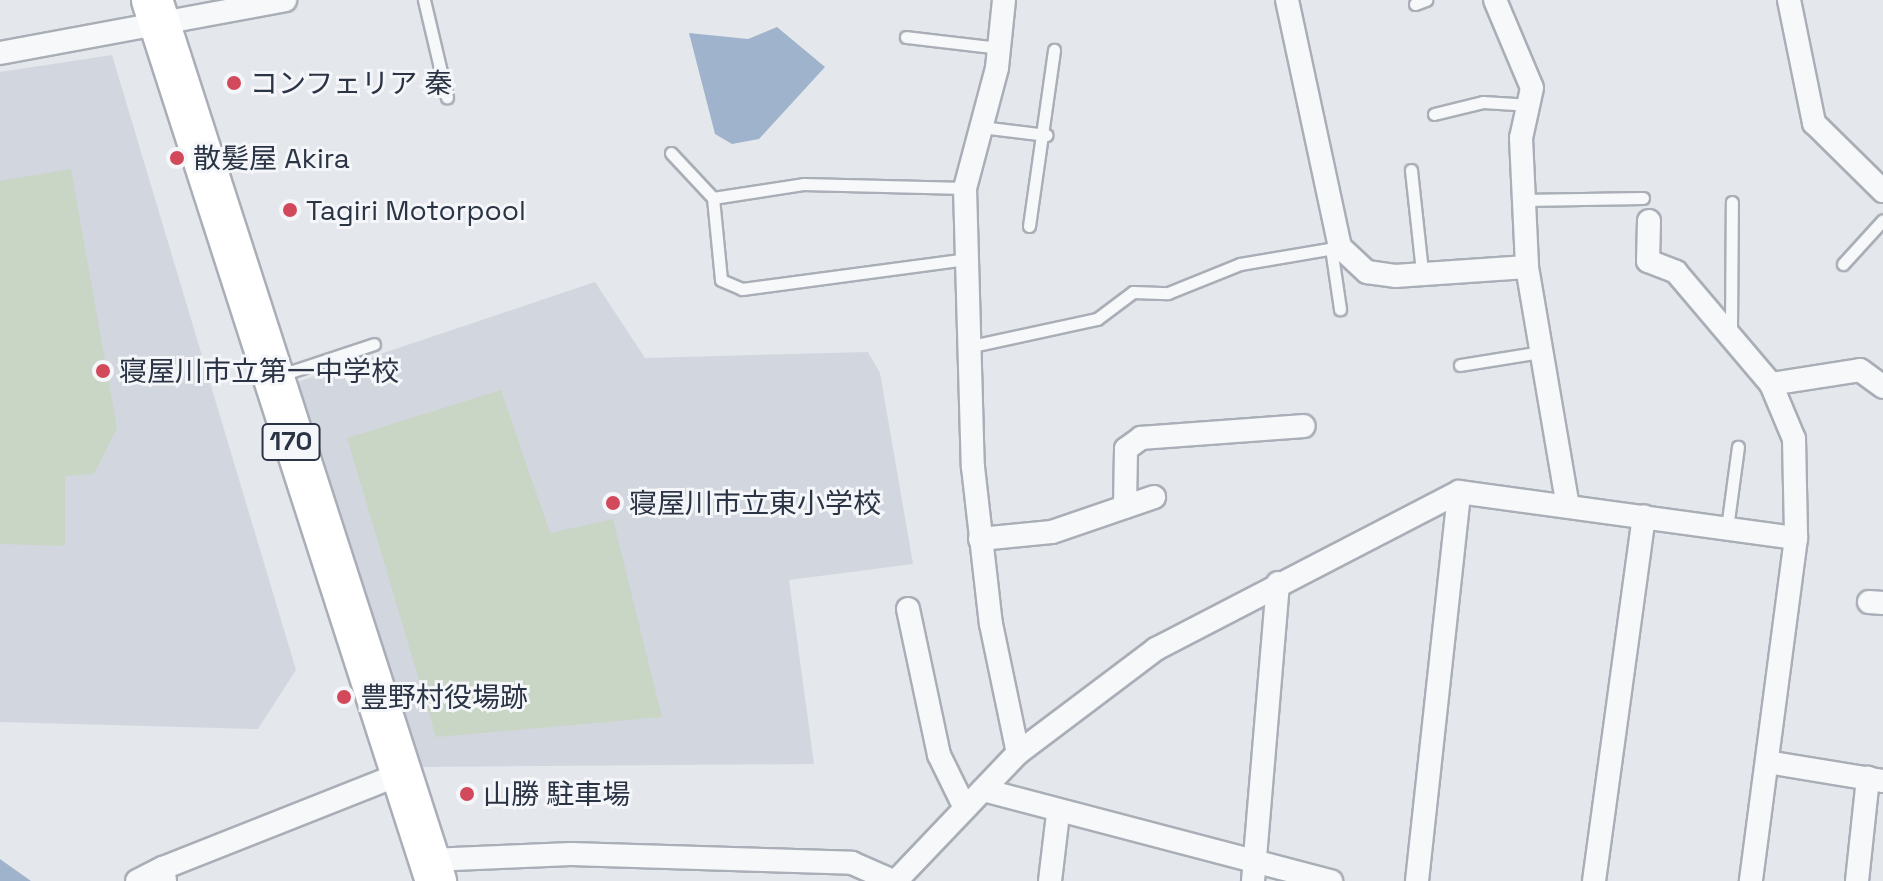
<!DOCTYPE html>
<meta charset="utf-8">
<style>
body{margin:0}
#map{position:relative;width:1883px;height:881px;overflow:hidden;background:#e4e7ec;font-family:"Space Grotesk","Noto Sans JP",sans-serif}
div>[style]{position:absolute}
.built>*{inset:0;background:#d2d6de}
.green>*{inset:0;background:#c9d6c5}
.water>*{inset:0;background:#9fb4cc}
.roads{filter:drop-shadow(2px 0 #a9aeb7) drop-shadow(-2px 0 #a9aeb7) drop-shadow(0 2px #a9aeb7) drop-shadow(0 -2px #a9aeb7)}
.lane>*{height:11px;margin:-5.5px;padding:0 5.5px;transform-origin:5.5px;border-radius:5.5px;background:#f7f8fa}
.street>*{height:22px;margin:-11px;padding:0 11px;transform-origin:11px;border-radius:11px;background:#f7f8fa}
.highway>*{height:40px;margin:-20px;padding:0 20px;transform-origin:20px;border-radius:20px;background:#fff}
.dots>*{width:22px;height:22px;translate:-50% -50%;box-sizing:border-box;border:4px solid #f4f6f9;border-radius:50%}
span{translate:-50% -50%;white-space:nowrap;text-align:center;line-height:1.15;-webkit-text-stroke:6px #f4f6f9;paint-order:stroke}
.shield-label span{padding:2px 6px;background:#f4f6f9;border:2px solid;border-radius:6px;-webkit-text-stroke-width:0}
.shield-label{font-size:26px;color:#2b3445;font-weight:700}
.poi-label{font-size:28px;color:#2b3445}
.left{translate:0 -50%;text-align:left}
</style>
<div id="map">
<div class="built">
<div style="clip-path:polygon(112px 55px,296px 670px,258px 729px,0 722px,0 72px)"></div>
<div style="clip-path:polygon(595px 282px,645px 358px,868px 352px,880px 373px,913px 564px,789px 580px,814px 764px,411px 767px,285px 386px)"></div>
</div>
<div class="green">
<div style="clip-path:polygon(71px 169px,117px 428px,94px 474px,65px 476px,65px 546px,0 544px,0 181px)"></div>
<div style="clip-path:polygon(501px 390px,550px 533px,613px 519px,662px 717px,436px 737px,347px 438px)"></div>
</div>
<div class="water">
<div style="clip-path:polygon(777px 27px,825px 67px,759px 139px,732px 144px,715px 134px,689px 33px,748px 39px)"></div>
<div style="clip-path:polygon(0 741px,0 859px,31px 881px,0 881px)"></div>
</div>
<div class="roads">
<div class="lane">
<div style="left:424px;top:0;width:100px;rotate:76.7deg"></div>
<div style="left:1415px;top:4px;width:12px;rotate:-20deg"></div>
<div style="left:906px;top:37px;width:94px;rotate:6.7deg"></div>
<div style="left:1434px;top:114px;width:50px;rotate:-13.8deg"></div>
<div style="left:1483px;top:102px;width:48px;rotate:3.6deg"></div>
<div style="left:981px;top:127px;width:66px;rotate:6.9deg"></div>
<div style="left:671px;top:153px;width:62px;rotate:47deg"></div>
<div style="left:713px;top:198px;width:91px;rotate:-8.8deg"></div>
<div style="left:803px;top:184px;width:162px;rotate:1.4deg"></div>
<div style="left:1411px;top:170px;width:103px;rotate:83.8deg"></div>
<div style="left:713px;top:198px;width:82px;rotate:84.4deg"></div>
<div style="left:721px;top:280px;width:23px;rotate:23deg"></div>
<div style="left:742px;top:289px;width:228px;rotate:-7.6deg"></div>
<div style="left:1523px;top:200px;width:120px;rotate:-1deg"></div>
<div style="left:1029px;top:226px;width:178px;rotate:-81.9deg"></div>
<div style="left:1331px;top:248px;width:62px;rotate:81.6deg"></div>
<div style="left:1843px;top:264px;width:59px;rotate:-47.7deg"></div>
<div style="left:1731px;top:331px;width:129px;rotate:-89.6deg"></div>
<div style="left:972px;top:346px;width:128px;rotate:-12.2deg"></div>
<div style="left:1097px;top:319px;width:45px;rotate:-36.9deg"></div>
<div style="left:1133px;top:292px;width:35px;rotate:2deg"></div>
<div style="left:1168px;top:293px;width:78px;rotate:-21.9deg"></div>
<div style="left:1240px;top:264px;width:101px;rotate:-9.6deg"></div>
<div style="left:1460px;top:365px;width:82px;rotate:-9.1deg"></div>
<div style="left:278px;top:376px;width:101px;rotate:-18.4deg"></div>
<div style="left:1727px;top:528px;width:82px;rotate:-82.3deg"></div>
</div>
<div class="street">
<div style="left:1004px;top:0;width:68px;rotate:95.9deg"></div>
<div style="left:997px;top:68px;width:124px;rotate:104.9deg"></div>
<div style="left:965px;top:188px;width:279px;rotate:88.4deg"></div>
<div style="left:973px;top:467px;width:158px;rotate:83.5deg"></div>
<div style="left:991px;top:624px;width:132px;rotate:78.2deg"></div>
<div style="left:1287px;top:0;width:253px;rotate:77.9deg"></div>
<div style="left:1340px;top:247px;width:37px;rotate:43deg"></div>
<div style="left:1367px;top:272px;width:28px;rotate:8deg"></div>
<div style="left:1395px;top:276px;width:132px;rotate:-3.9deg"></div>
<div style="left:1495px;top:0;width:95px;rotate:67.2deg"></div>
<div style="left:1532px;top:88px;width:51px;rotate:102.4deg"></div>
<div style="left:1521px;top:138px;width:129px;rotate:87.3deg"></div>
<div style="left:1527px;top:267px;width:242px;rotate:80.3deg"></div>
<div style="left:1789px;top:0;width:126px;rotate:78.5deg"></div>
<div style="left:1814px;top:123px;width:97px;rotate:44.6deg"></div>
<div style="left:0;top:53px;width:290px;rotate:-10.5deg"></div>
<div style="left:1649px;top:221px;width:40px;rotate:91.4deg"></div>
<div style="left:1648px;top:261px;width:30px;rotate:21deg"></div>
<div style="left:1676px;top:272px;width:147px;rotate:49.7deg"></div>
<div style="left:1771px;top:384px;width:60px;rotate:67.3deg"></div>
<div style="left:1794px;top:439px;width:99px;rotate:88.8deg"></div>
<div style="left:1771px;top:384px;width:90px;rotate:-8.9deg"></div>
<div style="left:1860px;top:370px;width:29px;rotate:36deg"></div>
<div style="left:1125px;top:507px;width:58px;rotate:-89deg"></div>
<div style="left:1126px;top:449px;width:19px;rotate:-36deg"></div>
<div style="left:1141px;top:438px;width:163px;rotate:-4.2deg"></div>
<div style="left:980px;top:539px;width:72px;rotate:-5.6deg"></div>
<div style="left:1052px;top:532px;width:108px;rotate:-18.9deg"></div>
<div style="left:1869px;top:602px;width:14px;rotate:4deg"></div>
<div style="left:908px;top:609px;width:149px;rotate:78deg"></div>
<div style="left:939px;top:755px;width:59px;rotate:63.9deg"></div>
<div style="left:1767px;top:762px;width:118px;rotate:9.3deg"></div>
<div style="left:983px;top:790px;width:360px;rotate:14.7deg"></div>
<div style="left:430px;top:860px;width:141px;rotate:-2.4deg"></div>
<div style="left:571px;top:854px;width:281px;rotate:1.8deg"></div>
<div style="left:852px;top:863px;width:45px;rotate:23.7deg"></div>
<div style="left:163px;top:868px;width:255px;rotate:-21.6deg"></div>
<div style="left:137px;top:881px;width:29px;rotate:-27deg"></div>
<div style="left:163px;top:868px;width:13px;rotate:81deg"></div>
<div style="left:896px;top:881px;width:177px;rotate:-46.4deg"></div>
<div style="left:1018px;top:753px;width:173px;rotate:-37deg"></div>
<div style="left:1156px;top:649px;width:341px;rotate:-27.4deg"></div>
<div style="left:1459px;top:492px;width:340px;rotate:7.8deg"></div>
<div style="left:1796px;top:538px;width:346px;rotate:97.5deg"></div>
<div style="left:1050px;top:881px;width:67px;rotate:-83.2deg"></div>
<div style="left:1253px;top:881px;width:299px;rotate:-85.2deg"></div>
<div style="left:1417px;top:881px;width:391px;rotate:-83.8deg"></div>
<div style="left:1594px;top:881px;width:368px;rotate:-82.2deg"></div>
<div style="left:1857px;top:881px;width:104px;rotate:-83.9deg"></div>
</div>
<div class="highway">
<div style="left:152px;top:0;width:926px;rotate:72.13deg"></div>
</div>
</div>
<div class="dots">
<div style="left:234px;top:83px;background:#d1495b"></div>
<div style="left:177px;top:158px;background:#d1495b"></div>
<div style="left:290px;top:210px;background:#d1495b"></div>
<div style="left:103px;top:371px;background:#d1495b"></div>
<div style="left:613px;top:503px;background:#d1495b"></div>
<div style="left:344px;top:697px;background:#d1495b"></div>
<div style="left:467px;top:794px;background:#d1495b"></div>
</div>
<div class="shield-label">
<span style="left:291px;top:442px">170</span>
</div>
<div class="poi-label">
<span class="left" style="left:250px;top:83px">コンフェリア 秦</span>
<span class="left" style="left:193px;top:158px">散髪屋 Akira</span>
<span class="left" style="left:306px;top:210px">Tagiri Motorpool</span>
<span class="left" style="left:119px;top:371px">寝屋川市立第一中学校</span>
<span class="left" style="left:629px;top:503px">寝屋川市立東小学校</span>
<span class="left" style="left:360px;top:697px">豊野村役場跡</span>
<span class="left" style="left:483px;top:794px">山勝 駐車場</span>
</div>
</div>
